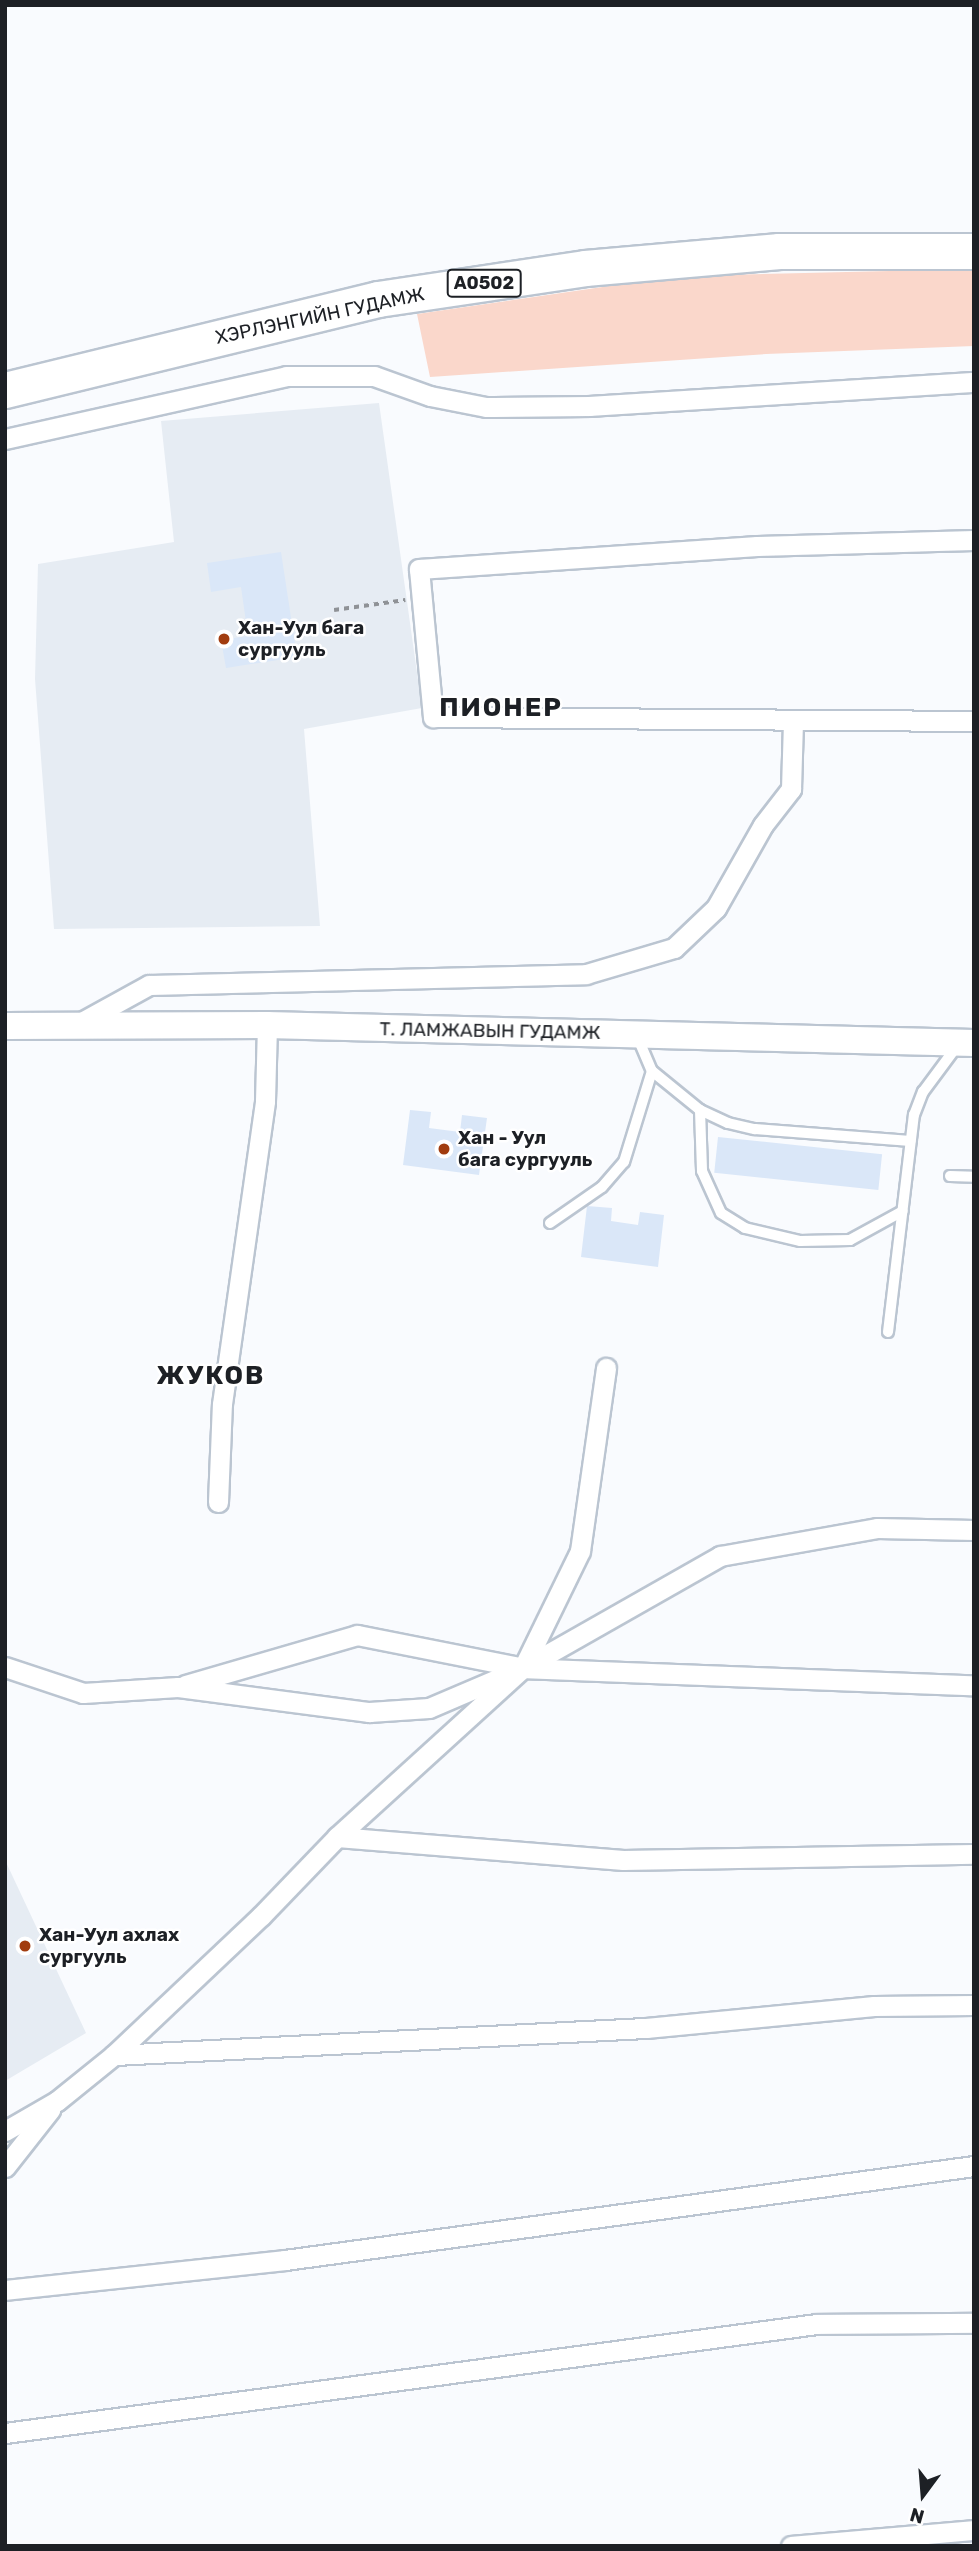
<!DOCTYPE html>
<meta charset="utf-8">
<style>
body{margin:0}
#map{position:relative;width:979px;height:2551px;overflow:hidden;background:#f9fbfe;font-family:Rubik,sans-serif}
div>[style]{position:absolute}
.built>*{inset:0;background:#e6ecf3}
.green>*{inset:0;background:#fad7cb}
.building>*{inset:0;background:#dae7f8;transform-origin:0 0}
.path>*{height:3.5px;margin-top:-1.75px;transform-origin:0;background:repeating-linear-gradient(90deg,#8f9296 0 5px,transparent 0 10px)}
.roads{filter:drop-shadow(2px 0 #bbc5d1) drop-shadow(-2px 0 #bbc5d1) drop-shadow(0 2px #bbc5d1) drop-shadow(0 -2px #bbc5d1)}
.lane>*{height:10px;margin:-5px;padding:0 5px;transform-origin:5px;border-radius:5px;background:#fff}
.street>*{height:19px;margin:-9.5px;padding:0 9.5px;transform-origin:9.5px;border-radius:9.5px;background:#fff}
.secondary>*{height:26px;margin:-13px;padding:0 13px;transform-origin:13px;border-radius:13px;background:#fff}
.highway>*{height:35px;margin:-17.5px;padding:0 17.5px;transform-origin:17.5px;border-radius:17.5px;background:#fff}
.dots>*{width:19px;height:19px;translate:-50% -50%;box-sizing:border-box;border:4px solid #fff;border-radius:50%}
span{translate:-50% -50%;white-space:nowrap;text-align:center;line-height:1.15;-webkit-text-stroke:5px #fff;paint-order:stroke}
.shield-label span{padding:2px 5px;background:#fff;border:2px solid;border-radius:5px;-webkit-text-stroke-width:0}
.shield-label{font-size:18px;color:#1d2025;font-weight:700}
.street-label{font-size:19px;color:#1d2025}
.poi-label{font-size:19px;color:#1d2025;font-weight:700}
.left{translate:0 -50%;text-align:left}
.district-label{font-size:26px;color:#1d2025;font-weight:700;letter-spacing:2px}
.frame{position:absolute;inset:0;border:7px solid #1d2025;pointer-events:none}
.north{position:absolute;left:888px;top:2460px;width:70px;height:70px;-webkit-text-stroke:5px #fff;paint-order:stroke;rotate:196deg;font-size:19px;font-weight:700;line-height:28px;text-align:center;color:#1d2025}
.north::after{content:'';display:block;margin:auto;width:24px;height:32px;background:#1d2025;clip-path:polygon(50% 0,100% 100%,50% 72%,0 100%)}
</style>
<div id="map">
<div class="built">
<div style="clip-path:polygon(379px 403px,422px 708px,304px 729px,320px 926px,54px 929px,35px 679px,38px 564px,174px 542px,161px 421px)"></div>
<div style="clip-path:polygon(5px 1860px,86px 2033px,5px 2081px)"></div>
</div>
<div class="green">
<div style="clip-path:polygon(974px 269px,974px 346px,766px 354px,430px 377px,417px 314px,678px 276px)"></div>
</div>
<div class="building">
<div style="clip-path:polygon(281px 552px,297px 657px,226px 668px,221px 640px,248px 636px,241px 587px,211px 592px,207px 563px)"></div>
<div style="clip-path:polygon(410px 1110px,431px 1112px,429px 1128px,460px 1132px,462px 1115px,487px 1118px,479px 1175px,403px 1165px)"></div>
<div style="left:718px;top:1137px;width:165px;height:36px;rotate:6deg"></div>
<div style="clip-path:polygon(587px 1206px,612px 1208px,611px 1221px,638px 1225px,640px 1212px,664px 1215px,658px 1267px,581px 1257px)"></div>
</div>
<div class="path">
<div style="left:334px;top:610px;width:72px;rotate:-8deg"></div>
</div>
<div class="roads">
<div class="lane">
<div style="left:637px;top:1036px;width:38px;rotate:67deg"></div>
<div style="left:652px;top:1071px;width:62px;rotate:39.1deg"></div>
<div style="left:700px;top:1110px;width:31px;rotate:25deg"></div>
<div style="left:728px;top:1123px;width:28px;rotate:13deg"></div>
<div style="left:755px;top:1129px;width:156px;rotate:4.4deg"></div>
<div style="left:700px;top:1110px;width:61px;rotate:88.1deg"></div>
<div style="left:702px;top:1171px;width:46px;rotate:65.7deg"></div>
<div style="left:721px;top:1213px;width:28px;rotate:32deg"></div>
<div style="left:745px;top:1228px;width:57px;rotate:13.3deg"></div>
<div style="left:800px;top:1241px;width:50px;rotate:-1.1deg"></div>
<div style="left:850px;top:1240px;width:60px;rotate:-28.7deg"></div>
<div style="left:950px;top:1176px;width:24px;rotate:2deg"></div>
<div style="left:550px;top:1223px;width:63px;rotate:-34.7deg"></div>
<div style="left:602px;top:1187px;width:33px;rotate:-49deg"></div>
<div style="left:624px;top:1162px;width:95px;rotate:-72.9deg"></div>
<div style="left:888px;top:1332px;width:219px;rotate:-83.2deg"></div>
<div style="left:914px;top:1115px;width:25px;rotate:-69deg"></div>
<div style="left:923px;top:1092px;width:57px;rotate:-53.5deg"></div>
</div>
<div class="street">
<div style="left:5px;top:439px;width:288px;rotate:-12.6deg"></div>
<div style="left:286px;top:376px;width:88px"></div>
<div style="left:374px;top:376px;width:59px;rotate:19.7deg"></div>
<div style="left:430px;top:396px;width:57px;rotate:11.1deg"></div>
<div style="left:486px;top:407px;width:104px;rotate:-0.6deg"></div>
<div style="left:590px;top:406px;width:385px;rotate:-3.6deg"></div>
<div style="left:974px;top:540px;width:217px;rotate:178.4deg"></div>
<div style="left:757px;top:546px;width:339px;rotate:176.1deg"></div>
<div style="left:419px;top:569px;width:149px;rotate:84.6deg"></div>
<div style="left:433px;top:717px;width:541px;rotate:0.42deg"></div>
<div style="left:78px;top:1024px;width:81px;rotate:-28.8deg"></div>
<div style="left:149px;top:985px;width:437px;rotate:-1.4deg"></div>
<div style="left:586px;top:974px;width:92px;rotate:-16.5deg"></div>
<div style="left:674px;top:948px;width:58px;rotate:-43.6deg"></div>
<div style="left:716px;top:908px;width:95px;rotate:-60.5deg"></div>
<div style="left:763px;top:825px;width:46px;rotate:-52.1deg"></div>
<div style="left:791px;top:789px;width:69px;rotate:-88.3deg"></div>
<div style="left:218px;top:1502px;width:98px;rotate:-87.7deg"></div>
<div style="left:222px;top:1404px;width:306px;rotate:-81.9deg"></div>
<div style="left:265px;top:1101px;width:76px;rotate:-88.5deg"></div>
<div style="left:5px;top:1667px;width:82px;rotate:18.4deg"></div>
<div style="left:83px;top:1693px;width:95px;rotate:-3.6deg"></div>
<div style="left:178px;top:1687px;width:193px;rotate:7.5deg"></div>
<div style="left:369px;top:1712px;width:60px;rotate:-3.8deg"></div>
<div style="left:429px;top:1708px;width:102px;rotate:-23.1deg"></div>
<div style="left:523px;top:1668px;width:227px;rotate:-29.6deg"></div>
<div style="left:720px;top:1556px;width:159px;rotate:-10.1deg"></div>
<div style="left:877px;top:1528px;width:97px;rotate:1.2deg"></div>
<div style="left:185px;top:1685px;width:179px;rotate:-16.2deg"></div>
<div style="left:357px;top:1635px;width:169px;rotate:11.2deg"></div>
<div style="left:523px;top:1668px;width:451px;rotate:2.2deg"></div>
<div style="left:337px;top:1837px;width:287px;rotate:4.6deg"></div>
<div style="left:623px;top:1860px;width:351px;rotate:-1deg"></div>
<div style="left:114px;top:2055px;width:533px;rotate:-2.91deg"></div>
<div style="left:646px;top:2028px;width:229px;rotate:-5.5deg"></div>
<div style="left:874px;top:2006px;width:100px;rotate:-0.6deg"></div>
<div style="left:5px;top:2131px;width:60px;rotate:-30deg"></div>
<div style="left:57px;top:2101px;width:73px;rotate:-38.9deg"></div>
<div style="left:114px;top:2055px;width:202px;rotate:-43.4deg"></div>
<div style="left:261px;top:1916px;width:110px;rotate:-46.1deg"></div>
<div style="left:337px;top:1837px;width:251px;rotate:-42.3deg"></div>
<div style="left:523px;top:1668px;width:130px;rotate:-64deg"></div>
<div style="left:580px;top:1551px;width:185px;rotate:-81.9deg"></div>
<div style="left:5px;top:2167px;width:73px;rotate:-51.7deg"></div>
<div style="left:5px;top:2290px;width:282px;rotate:-6.1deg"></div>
<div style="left:285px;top:2260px;width:695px;rotate:-7.77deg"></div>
<div style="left:5px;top:2433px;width:818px;rotate:-7.65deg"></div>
<div style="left:816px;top:2324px;width:158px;rotate:-0.4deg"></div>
<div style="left:791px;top:2546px;width:184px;rotate:-5deg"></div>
</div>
<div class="secondary">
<div style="left:5px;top:1026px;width:262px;rotate:-0.2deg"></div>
<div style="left:267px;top:1025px;width:707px;rotate:1.46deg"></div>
</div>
<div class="highway">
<div style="left:5px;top:390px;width:384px;rotate:-13.7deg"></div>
<div style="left:378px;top:299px;width:209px;rotate:-8.5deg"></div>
<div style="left:585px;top:268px;width:195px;rotate:-5deg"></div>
<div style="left:779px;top:251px;width:195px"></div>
</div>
</div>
<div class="dots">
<div style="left:224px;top:639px;background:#a13c0f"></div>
<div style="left:444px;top:1149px;background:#a13c0f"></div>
<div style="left:25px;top:1946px;background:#a13c0f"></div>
</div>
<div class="shield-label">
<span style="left:484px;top:283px">A0502</span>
</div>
<div class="street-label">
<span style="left:320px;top:316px;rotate:-12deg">ХЭРЛЭНГИЙН ГУДАМЖ</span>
<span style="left:490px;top:1031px;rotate:1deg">Т. ЛАМЖАВЫН ГУДАМЖ</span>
</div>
<div class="poi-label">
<span class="left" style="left:238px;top:639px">Хан-Уул бага<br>сургууль</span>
<span class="left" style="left:458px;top:1149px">Хан - Уул<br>бага сургууль</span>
<span class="left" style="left:39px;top:1946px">Хан-Уул ахлах<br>сургууль</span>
</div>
<div class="district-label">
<span style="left:501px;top:708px">ПИОНЕР</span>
<span style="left:211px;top:1376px">ЖУКОВ</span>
</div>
<div class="frame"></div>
<div class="north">N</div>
</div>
